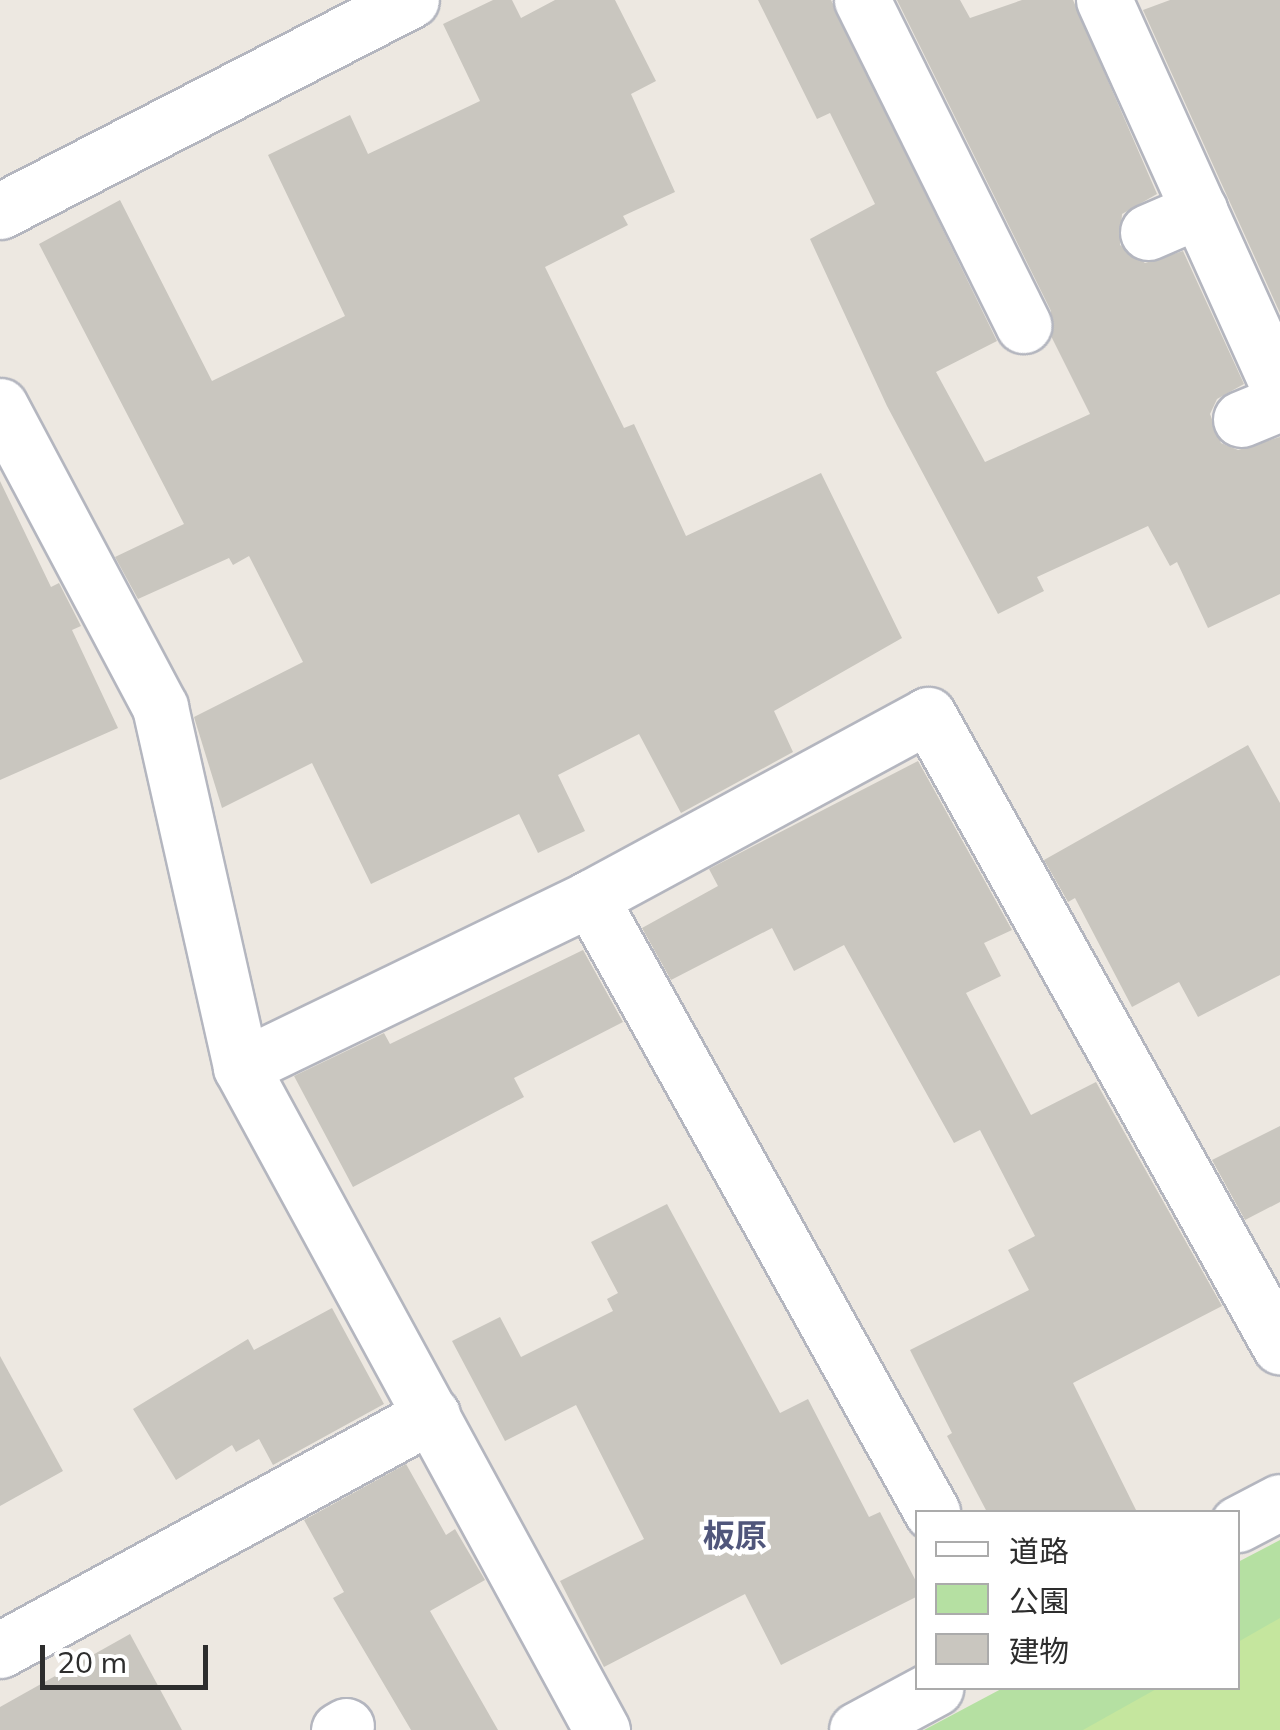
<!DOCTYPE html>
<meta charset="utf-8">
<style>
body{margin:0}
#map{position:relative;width:1280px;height:1730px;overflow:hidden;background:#ede8e1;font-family:Mulish,"Noto Sans JP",sans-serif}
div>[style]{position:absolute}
.green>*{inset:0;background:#b5e0a2}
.pitch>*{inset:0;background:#c5e69e}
.building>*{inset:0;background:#c9c6bf}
.roads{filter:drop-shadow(2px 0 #b4b6bf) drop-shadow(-2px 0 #b4b6bf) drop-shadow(0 2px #b4b6bf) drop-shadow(0 -2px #b4b6bf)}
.street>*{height:55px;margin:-27.5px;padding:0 27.5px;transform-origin:27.5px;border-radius:27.5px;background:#fff}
.secondary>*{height:55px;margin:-27.5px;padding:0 27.5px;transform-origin:27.5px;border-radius:27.5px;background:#fff}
span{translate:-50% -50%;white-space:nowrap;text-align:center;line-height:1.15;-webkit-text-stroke:9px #fff;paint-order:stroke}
.neighbourhood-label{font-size:32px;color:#50567b;font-weight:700}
.legend{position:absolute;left:915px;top:1510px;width:325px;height:180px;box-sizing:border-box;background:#fff;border:2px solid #ababab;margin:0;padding:12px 18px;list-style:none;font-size:30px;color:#2d2d2d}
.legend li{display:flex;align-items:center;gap:20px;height:50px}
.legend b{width:50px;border:2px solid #ababab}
.scale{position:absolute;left:40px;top:1645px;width:168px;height:45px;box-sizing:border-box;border:5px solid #2d2d2d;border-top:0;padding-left:12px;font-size:30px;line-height:35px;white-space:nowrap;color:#2d2d2d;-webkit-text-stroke:8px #fff;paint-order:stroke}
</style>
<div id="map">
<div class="green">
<div style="clip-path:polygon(1280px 1540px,1280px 1730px,924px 1730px,1003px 1688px,1238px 1688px,1238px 1562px)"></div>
</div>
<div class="pitch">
<div style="clip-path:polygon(1280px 1618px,1280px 1730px,1083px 1730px,1158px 1688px,1238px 1688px,1238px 1642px)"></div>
</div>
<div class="building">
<div style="clip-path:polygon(493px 0,512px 0,521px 18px,555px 0,615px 0,656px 81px,631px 94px,675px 192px,623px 216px,628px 225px,545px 267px,624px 428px,634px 424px,686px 536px,821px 473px,902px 638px,774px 711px,793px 752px,681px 813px,639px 734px,558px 775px,585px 831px,538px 853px,519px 814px,371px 884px,312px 763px,222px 808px,194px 717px,303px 662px,249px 556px,233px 565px,229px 558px,138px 599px,115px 557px,184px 524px,39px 244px,120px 200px,212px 381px,345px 316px,268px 155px,350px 115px,368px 154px,480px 101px,443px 24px)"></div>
<div style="clip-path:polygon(758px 0,831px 0,997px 341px,936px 372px,985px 462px,1090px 414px,1051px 336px,1051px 311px,897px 0,960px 0,970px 18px,1022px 0,1073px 0,1157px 194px,1122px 214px,1120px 245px,1145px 263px,1183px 251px,1244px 384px,1217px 399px,1210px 414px,1221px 443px,1238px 450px,1280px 437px,1280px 594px,1208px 628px,1177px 562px,1170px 566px,1148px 526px,1037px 577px,1044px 591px,998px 614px,887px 406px,810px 239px,875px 204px,830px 113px,817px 119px)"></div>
<div style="clip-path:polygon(1170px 0,1280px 0,1280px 313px,1143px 10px)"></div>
<div style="clip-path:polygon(0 481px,51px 587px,59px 583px,81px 626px,72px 630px,118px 728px,0 780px)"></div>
<div style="clip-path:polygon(1248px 745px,1280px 803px,1280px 975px,1198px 1017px,1179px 982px,1132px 1007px,1075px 898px,1068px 902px,1044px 860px)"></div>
<div style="clip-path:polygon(918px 761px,1012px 930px,984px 943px,1001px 976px,966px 993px,1031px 1115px,1096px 1082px,1222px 1306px,1073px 1383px,1137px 1512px,987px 1512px,947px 1436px,952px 1433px,910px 1350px,1029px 1290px,1008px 1250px,1035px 1236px,980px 1130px,954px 1143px,844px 945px,794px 971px,772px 928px,671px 980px,642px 928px,718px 886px,709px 869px)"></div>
<div style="clip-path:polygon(583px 950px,623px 1022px,514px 1078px,524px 1097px,353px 1187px,294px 1076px,384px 1033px,390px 1044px)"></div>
<div style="clip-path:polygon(1280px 1126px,1280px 1202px,1245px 1220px,1212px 1160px)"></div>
<div style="clip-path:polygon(667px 1204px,780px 1413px,808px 1399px,869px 1517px,880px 1512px,918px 1585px,918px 1596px,781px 1665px,745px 1594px,604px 1667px,560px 1581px,644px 1539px,576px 1405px,505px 1441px,452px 1341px,500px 1317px,521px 1357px,613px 1311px,607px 1299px,618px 1293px,591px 1242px)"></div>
<div style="clip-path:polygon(332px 1308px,384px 1404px,273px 1465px,259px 1439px,236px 1452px,232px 1445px,176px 1480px,133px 1409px,248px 1339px,254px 1350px)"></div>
<div style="clip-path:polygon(0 1356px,63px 1471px,0 1506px)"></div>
<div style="clip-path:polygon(406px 1464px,446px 1535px,455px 1529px,485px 1580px,430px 1611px,498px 1730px,411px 1730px,333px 1598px,344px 1592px,304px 1520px)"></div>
<div style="clip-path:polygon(130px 1634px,182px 1730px,0 1730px,0 1707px)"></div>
</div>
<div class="roads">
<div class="street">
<div style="left:862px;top:0;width:363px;rotate:63.6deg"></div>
<div style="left:1104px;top:0;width:427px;rotate:65.7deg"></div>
<div style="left:1148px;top:232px;width:56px;rotate:-23.3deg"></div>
<div style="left:0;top:406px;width:341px;rotate:62deg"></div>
<div style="left:160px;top:707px;width:369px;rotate:77.3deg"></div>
<div style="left:241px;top:1067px;width:755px;rotate:61.43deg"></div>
<div style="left:1241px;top:419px;width:42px;rotate:-22.3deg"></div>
<div style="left:590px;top:898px;width:703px;rotate:60.88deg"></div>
<div style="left:241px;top:1067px;width:388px;rotate:-25.8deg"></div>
<div style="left:590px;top:898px;width:384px;rotate:-28.4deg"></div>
<div style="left:928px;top:715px;width:723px;rotate:60.85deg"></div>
<div style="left:1238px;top:1524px;width:47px;rotate:-27.6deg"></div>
<div style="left:0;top:1650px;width:492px;rotate:-28.6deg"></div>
<div style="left:339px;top:1730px;width:8px;rotate:-30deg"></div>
<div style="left:857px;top:1730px;width:89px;rotate:-28.3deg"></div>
</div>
<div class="secondary">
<div style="left:0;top:211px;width:462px;rotate:-27.2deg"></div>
</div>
</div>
<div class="neighbourhood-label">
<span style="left:735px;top:1535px">板原</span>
</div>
<ul class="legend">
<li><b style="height:12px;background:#fff"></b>道路</li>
<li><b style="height:28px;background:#b5e0a2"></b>公園</li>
<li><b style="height:28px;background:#c9c6bf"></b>建物</li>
</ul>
<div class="scale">20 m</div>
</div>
